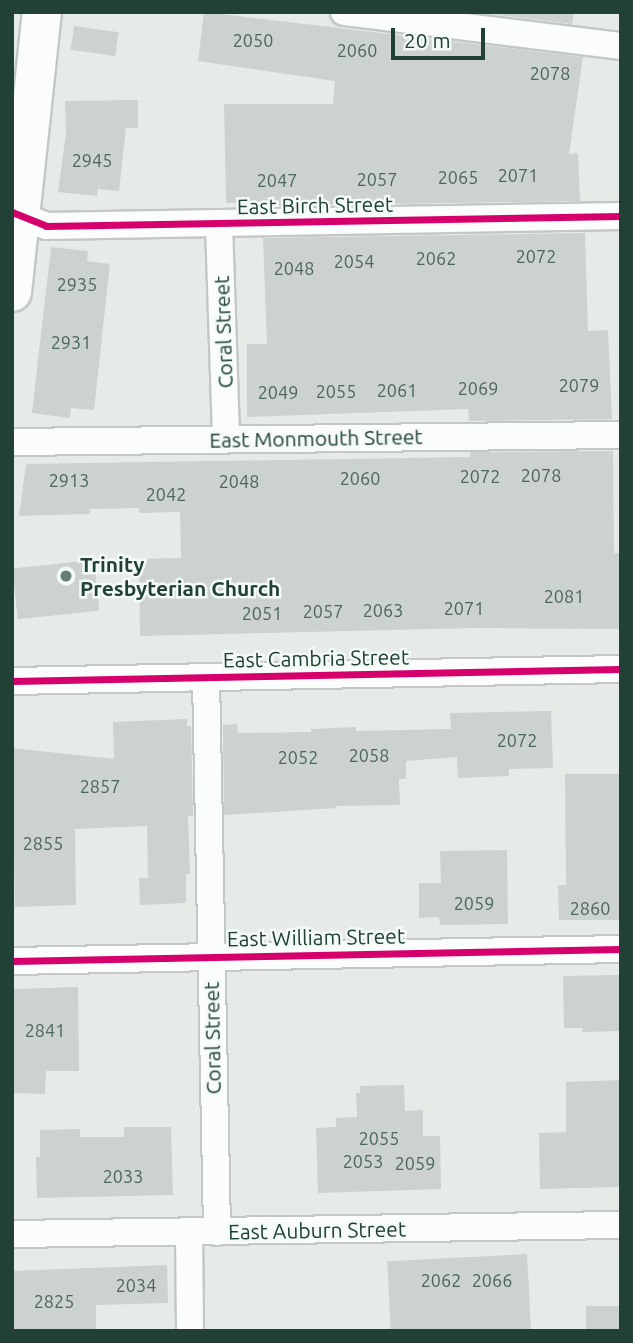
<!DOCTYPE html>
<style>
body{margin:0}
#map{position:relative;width:633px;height:1343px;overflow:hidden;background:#e6ebe8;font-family:Ubuntu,sans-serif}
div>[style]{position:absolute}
.building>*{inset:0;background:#ccd2d0;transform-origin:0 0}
.roads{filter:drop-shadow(2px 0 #c3c8c5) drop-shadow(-2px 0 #c3c8c5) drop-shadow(0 2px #c3c8c5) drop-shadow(0 -2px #c3c8c5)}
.minor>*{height:26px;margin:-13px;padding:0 13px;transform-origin:13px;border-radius:13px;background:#fbfcfc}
.secondary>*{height:38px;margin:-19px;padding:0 19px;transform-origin:19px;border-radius:19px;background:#fbfcfc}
.cycleway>*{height:7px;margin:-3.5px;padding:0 3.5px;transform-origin:3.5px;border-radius:3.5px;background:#d6006c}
.dots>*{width:19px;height:19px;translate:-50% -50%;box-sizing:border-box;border:4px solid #f4faf6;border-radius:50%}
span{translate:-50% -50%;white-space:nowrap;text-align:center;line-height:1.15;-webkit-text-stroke:5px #f4faf6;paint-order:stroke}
.number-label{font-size:18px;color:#4d665d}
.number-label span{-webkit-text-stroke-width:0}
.street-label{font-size:21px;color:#214136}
.poi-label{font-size:21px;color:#214136;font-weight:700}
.left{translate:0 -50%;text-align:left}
.frame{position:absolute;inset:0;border:14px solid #214136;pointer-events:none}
.scale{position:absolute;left:391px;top:28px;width:94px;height:32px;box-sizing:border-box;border:4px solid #214136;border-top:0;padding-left:9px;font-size:21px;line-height:24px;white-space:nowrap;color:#214136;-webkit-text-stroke:5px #f4faf6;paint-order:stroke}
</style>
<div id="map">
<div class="building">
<div style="clip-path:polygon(204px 12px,583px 57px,569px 154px,578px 153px,580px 201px,262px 206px,262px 202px,226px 203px,224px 104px,333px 104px,335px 81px,198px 61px)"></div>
<div style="clip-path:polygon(475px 12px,574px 12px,572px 24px)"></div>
<div style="left:74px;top:26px;width:45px;height:24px;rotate:8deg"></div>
<div style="clip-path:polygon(138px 100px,138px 128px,126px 128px,119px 191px,98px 189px,97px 196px,58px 192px,66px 133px,65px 101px)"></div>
<div style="clip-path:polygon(585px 233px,588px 331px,608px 330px,612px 419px,469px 421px,468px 409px,247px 417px,247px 344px,267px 344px,263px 238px)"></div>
<div style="clip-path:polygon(51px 247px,88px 251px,87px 261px,110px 264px,94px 410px,71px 408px,70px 418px,32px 413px)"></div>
<div style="clip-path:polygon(613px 451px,614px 553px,620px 553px,620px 629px,474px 628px,140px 636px,139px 559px,181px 558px,180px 512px,139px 513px,139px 508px,90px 509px,90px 514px,19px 516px,26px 464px,470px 457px,470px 452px)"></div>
<div style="left:94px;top:560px;width:51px;height:82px;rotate:84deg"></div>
<div style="clip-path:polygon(551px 711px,553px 768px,509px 769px,509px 776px,458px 778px,457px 757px,406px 761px,406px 779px,399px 779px,400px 805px,336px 806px,336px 808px,224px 815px,223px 725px,237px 724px,238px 733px,311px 732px,311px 729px,356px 727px,356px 731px,451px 729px,450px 713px)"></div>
<div style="clip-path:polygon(187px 719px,187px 726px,191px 726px,193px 816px,188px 816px,190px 874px,186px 874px,186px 903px,140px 905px,139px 878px,148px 878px,147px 826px,75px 829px,76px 905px,15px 907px,12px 748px,114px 759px,113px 722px)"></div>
<div style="clip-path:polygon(565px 774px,620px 774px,621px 920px,559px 920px,558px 885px,566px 885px)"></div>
<div style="clip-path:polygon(507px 850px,508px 924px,440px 925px,439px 917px,419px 918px,419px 883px,441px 883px,440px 851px)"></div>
<div style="clip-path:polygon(621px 975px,621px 1031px,582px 1032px,582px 1028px,564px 1028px,563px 976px)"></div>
<div style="clip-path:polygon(78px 987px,79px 1071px,46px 1071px,45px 1094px,12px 1093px,12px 989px)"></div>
<div style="clip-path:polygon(621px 1080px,621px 1187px,540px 1189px,539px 1133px,566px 1132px,566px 1082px)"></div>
<div style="clip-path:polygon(404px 1085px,405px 1111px,423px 1110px,423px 1136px,440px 1136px,441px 1189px,318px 1193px,316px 1128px,336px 1127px,336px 1118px,357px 1117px,356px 1093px,360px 1093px,360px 1086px)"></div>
<div style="clip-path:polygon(124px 1127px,171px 1127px,173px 1195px,37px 1198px,36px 1157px,40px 1157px,40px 1130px,80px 1129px,80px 1137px,124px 1137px)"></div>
<div style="left:527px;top:1254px;width:77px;height:140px;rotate:87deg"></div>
<div style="clip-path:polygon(167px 1265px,168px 1303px,96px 1305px,96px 1331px,12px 1331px,12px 1271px)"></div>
<div style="left:621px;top:1306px;width:25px;height:35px;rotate:90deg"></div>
</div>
<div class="roads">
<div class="minor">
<div style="left:344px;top:12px;width:279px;rotate:7deg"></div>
<div style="left:12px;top:212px;width:37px;rotate:22deg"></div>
<div style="left:46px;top:226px;width:575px;rotate:-1deg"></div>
<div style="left:219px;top:225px;width:214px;rotate:88.1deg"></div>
<div style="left:12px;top:442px;width:609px;rotate:-0.66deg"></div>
<div style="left:206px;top:677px;width:555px;rotate:88.86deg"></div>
<div style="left:12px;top:681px;width:609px;rotate:-1.13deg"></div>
<div style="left:12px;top:961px;width:609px;rotate:-1.13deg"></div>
<div style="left:189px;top:1232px;width:99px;rotate:89.4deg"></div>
<div style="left:12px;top:1234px;width:609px;rotate:-0.85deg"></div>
</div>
<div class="secondary">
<div style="left:12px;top:292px;width:282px;rotate:-83.9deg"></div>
</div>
</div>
<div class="cycleway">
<div style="left:12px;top:212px;width:37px;rotate:22deg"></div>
<div style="left:46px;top:226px;width:575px;rotate:-1deg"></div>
<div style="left:12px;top:681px;width:609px;rotate:-1.13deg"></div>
<div style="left:12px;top:961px;width:609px;rotate:-1.13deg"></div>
</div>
<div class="dots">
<div style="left:66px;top:576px;background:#667c74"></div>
</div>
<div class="number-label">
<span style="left:253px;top:40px">2050</span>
<span style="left:357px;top:50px">2060</span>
<span style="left:550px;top:73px">2078</span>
<span style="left:92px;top:160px">2945</span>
<span style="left:518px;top:175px">2071</span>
<span style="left:458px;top:177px">2065</span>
<span style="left:377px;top:179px">2057</span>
<span style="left:277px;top:180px">2047</span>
<span style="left:536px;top:256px">2072</span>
<span style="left:436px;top:258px">2062</span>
<span style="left:354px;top:261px">2054</span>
<span style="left:294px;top:268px">2048</span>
<span style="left:77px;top:284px">2935</span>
<span style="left:71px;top:342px">2931</span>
<span style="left:579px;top:385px">2079</span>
<span style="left:478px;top:388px">2069</span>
<span style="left:397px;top:390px">2061</span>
<span style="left:336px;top:391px">2055</span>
<span style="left:278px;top:392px">2049</span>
<span style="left:541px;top:475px">2078</span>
<span style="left:480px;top:476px">2072</span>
<span style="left:360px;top:478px">2060</span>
<span style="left:69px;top:480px">2913</span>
<span style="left:239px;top:481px">2048</span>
<span style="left:166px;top:494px">2042</span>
<span style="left:564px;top:596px">2081</span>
<span style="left:464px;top:608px">2071</span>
<span style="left:383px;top:610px">2063</span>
<span style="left:323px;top:611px">2057</span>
<span style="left:262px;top:613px">2051</span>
<span style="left:517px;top:740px">2072</span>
<span style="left:369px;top:755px">2058</span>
<span style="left:298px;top:757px">2052</span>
<span style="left:100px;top:786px">2857</span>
<span style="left:43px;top:843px">2855</span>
<span style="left:474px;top:903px">2059</span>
<span style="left:590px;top:908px">2860</span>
<span style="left:45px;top:1030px">2841</span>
<span style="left:379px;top:1138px">2055</span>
<span style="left:363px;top:1161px">2053</span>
<span style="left:415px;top:1163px">2059</span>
<span style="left:123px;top:1176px">2033</span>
<span style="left:441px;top:1280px">2062</span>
<span style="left:492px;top:1280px">2066</span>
<span style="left:136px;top:1285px">2034</span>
<span style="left:54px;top:1301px">2825</span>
</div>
<div class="street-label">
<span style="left:315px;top:205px;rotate:-1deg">East Birch Street</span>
<span style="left:223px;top:332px;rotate:-92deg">Coral Street</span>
<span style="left:316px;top:438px;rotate:-1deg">East Monmouth Street</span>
<span style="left:316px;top:658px;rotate:-1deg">East Cambria Street</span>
<span style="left:316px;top:937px;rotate:-1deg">East William Street</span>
<span style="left:212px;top:1038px;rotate:-91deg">Coral Street</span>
<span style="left:317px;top:1230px;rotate:-1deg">East Auburn Street</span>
</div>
<div class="poi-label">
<span class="left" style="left:80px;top:576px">Trinity<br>Presbyterian Church</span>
</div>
<div class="frame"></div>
<div class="scale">20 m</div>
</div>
